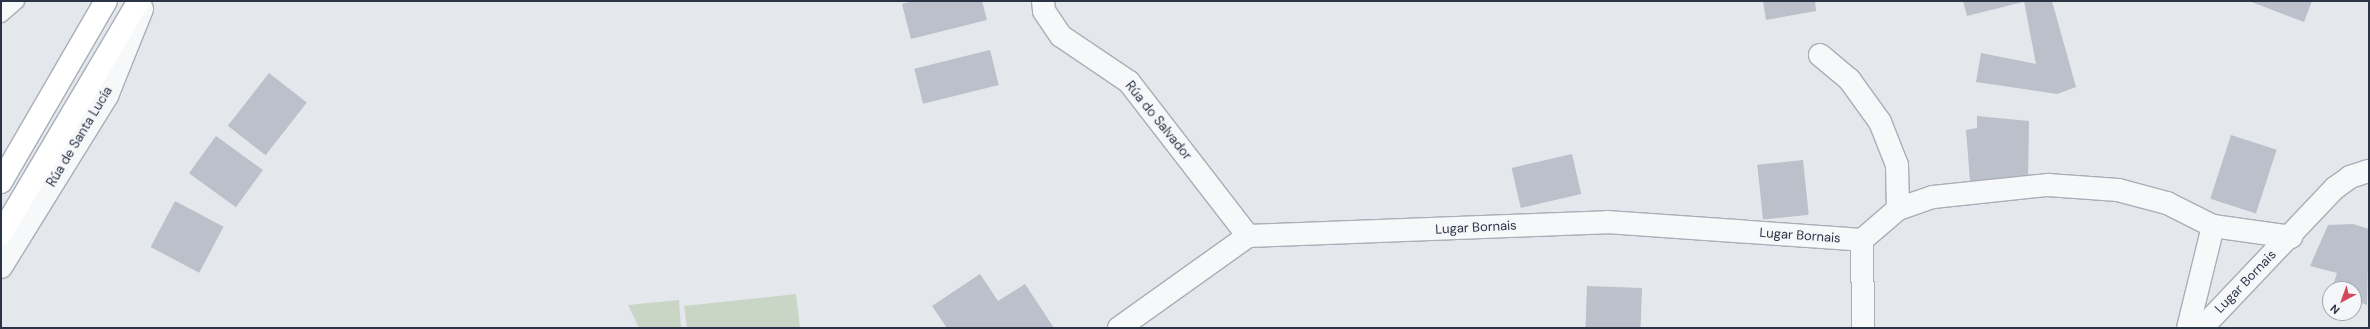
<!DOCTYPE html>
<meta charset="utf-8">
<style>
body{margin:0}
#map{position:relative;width:2370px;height:329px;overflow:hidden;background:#e4e7ec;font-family:"DM Sans",sans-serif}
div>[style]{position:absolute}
.green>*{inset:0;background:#c9d6c5}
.building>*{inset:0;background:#bbc0ca;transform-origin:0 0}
.roads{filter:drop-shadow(1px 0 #a9aeb7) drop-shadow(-1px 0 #a9aeb7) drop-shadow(0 1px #a9aeb7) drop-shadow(0 -1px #a9aeb7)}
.service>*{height:16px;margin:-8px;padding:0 8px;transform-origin:8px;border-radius:8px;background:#f7f8fa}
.minor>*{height:22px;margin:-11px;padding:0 11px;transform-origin:11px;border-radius:11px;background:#f7f8fa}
.trunk>*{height:22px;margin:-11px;padding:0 11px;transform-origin:11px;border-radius:11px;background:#fff}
span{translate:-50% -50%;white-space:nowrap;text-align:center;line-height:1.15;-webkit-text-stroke:4px #f4f6f9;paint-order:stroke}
.street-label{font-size:13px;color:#2b3445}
.frame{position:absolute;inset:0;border:2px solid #2b3445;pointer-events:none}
.north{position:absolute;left:2322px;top:281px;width:40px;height:40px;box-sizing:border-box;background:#f4f6f9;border:1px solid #a4a8b1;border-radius:50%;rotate:221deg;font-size:11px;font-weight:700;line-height:16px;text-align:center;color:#2b3445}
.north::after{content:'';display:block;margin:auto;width:14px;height:18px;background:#d1495b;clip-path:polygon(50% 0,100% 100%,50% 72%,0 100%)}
</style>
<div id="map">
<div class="green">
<div style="clip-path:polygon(796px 294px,800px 328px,687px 328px,684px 306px)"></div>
<div style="clip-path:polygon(679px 300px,681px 328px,639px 328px,628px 305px)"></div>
</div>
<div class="building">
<div style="clip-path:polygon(913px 1px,982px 1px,987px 20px,911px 39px,902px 4px)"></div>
<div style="clip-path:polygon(1763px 1px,1815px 1px,1816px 11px,1766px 20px)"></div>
<div style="clip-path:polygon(1963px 1px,2023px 1px,2023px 2px,1967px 16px)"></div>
<div style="clip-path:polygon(2024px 1px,2052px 1px,2076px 87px,2057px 94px,1976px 82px,1981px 53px,2036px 64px)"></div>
<div style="clip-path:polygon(2249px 1px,2312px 1px,2304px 22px)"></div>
<div style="left:990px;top:50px;width:36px;height:78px;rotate:76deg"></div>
<div style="left:269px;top:73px;width:48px;height:67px;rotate:38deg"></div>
<div style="clip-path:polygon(1977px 116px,2029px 121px,2028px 182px,1970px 181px,1966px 130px,1977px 128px)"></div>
<div style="left:2231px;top:135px;width:48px;height:67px;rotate:18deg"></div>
<div style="left:216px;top:136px;width:58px;height:46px;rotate:36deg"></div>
<div style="left:1572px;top:154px;width:41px;height:62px;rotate:77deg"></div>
<div style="left:1803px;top:160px;width:55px;height:46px;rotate:84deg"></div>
<div style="left:175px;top:201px;width:55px;height:52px;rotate:28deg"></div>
<div style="clip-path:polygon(2353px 224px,2369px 229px,2367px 305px,2354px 300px,2354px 289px,2332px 289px,2337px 273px,2310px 266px,2328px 225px)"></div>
<div style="clip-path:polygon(980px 274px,998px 301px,1025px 284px,1054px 328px,947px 328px,932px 306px)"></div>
<div style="left:1587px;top:286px;width:55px;height:42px;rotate:2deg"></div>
</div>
<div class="roads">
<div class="service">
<div style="left:1px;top:14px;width:20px;rotate:-41deg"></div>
</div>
<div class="minor">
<div style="left:1043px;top:1px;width:10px;rotate:84deg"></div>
<div style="left:1044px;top:11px;width:30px;rotate:56deg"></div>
<div style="left:1061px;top:36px;width:82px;rotate:34.1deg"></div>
<div style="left:1129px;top:82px;width:195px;rotate:52.3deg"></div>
<div style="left:1820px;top:55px;width:38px;rotate:40deg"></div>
<div style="left:1849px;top:79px;width:53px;rotate:54.2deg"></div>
<div style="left:1880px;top:122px;width:46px;rotate:68.4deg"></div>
<div style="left:1897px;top:165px;width:44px;rotate:88.7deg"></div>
<div style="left:1862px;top:240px;width:88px;rotate:89.3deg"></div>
<div style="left:1px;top:267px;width:201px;rotate:-58.2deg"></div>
<div style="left:107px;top:96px;width:94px;rotate:-68.1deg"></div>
<div style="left:1119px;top:328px;width:158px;rotate:-35.5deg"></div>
<div style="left:1248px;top:236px;width:359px;rotate:-2.2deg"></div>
<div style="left:1607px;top:222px;width:256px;rotate:4deg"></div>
<div style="left:1862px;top:240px;width:48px;rotate:-40.7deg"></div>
<div style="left:1898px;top:209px;width:37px;rotate:-19deg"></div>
<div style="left:1933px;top:197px;width:116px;rotate:-6deg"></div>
<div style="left:2048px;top:185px;width:70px;rotate:4.1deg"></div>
<div style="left:2118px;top:190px;width:51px;rotate:14.9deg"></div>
<div style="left:2167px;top:203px;width:51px;rotate:26.6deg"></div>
<div style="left:2213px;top:226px;width:79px;rotate:8deg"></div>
<div style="left:2188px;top:328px;width:105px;rotate:-76.2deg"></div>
<div style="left:2202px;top:328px;width:193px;rotate:-46.5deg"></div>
<div style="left:2335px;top:188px;width:19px;rotate:-36deg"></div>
<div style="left:2350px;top:177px;width:20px;rotate:-18deg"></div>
</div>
<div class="trunk">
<div style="left:1px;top:182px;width:209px;rotate:-59.9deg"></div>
<div style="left:1px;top:234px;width:271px;rotate:-59.4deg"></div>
</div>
</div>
<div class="street-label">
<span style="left:1158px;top:121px;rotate:51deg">Rúa do Salvador</span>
<span style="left:80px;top:137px;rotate:-59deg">Rúa de Santa Lucía</span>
<span style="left:1476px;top:228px;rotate:-3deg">Lugar Bornais</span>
<span style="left:1800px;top:236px;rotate:4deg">Lugar Bornais</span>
<span style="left:2246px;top:282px;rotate:-46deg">Lugar Bornais</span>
</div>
<div class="frame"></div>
<div class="north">N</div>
</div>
